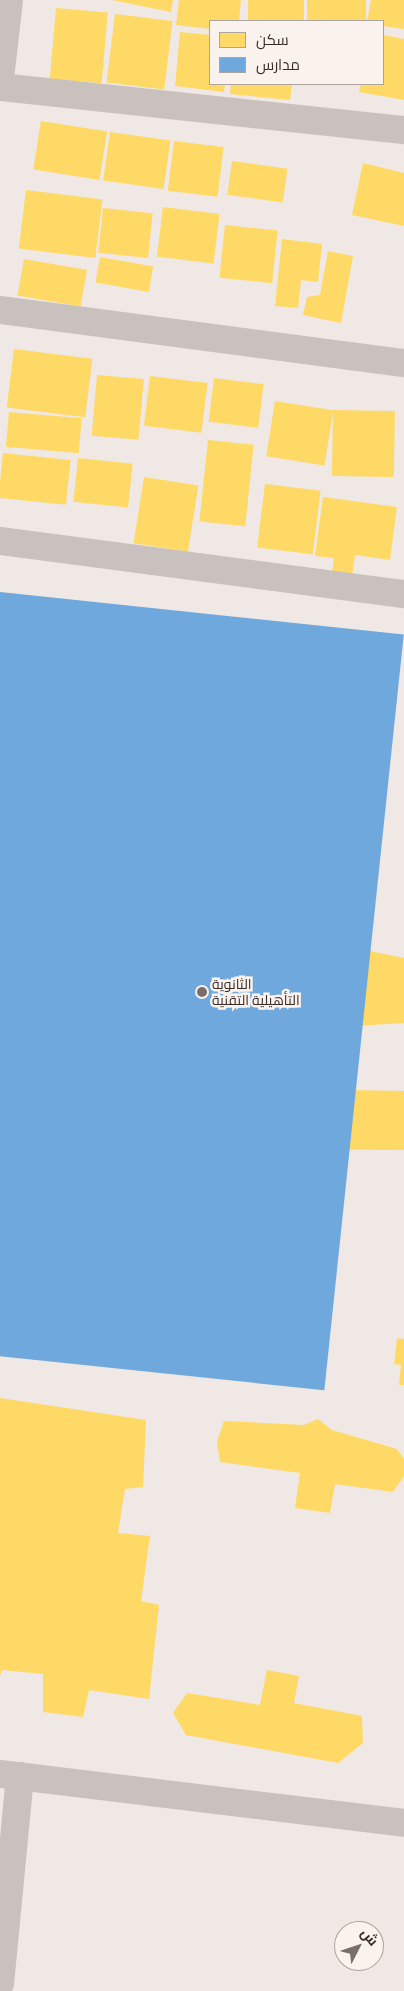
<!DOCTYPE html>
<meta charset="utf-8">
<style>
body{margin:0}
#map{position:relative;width:404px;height:1991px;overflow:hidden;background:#efe8e4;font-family:"Titillium Web",Cairo,sans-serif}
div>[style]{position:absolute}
.homes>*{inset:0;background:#ffd966;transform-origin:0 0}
.schools>*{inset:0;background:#6fa8dc;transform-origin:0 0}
.minor>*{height:28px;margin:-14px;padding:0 14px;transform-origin:14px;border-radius:14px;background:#c8c1bd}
.dots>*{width:14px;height:14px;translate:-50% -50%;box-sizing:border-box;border:2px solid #faf2ed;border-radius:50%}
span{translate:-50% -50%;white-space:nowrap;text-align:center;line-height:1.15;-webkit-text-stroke:5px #faf2ed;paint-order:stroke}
.poi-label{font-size:14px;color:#392d2a}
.left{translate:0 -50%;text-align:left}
.legend{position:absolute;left:209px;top:20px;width:175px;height:65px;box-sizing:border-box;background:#faf2ed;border:1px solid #ada39f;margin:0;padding:6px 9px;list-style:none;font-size:15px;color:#392d2a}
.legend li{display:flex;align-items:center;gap:10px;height:25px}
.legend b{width:25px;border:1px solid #ada39f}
.north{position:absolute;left:334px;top:1921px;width:50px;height:50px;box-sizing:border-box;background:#faf2ed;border:1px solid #ada39f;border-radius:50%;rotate:49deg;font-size:14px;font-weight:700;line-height:20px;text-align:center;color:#392d2a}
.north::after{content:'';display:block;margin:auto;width:18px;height:22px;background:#796e6b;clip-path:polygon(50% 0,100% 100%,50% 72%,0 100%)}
</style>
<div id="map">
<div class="homes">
<div style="clip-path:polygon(112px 0,173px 0,171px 12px)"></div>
<div style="clip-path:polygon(179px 0,241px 0,239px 21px,210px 21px,210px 29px,176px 25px)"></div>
<div style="left:248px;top:0;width:56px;height:21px"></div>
<div style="left:307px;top:0;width:59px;height:21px"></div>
<div style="clip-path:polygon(371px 0,404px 0,404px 29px,383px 26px,383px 21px,367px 21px)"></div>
<div style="left:56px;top:8px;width:52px;height:71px;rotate:5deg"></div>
<div style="left:115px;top:14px;width:58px;height:69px;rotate:7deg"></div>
<div style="clip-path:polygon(180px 32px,210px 35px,210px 84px,225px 84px,224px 92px,175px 86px)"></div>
<div style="clip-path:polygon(383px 35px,404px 39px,404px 100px,359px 92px,361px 84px,383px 84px)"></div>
<div style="clip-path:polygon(231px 84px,292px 84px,290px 100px,230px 94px)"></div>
<div style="left:41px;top:121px;width:67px;height:49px;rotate:9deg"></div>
<div style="left:110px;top:132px;width:61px;height:49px;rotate:8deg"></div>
<div style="left:174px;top:141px;width:50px;height:50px;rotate:7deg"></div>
<div style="left:232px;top:161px;width:56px;height:34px;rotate:8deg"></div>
<div style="clip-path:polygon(363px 163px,404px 173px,404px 226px,352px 215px)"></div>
<div style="left:26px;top:190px;width:77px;height:59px;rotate:7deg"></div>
<div style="left:163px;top:207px;width:57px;height:50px;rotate:7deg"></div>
<div style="left:103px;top:208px;width:50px;height:45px;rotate:6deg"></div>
<div style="left:225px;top:225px;width:53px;height:53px;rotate:6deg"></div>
<div style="clip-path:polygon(282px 239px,322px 244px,318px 282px,301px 280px,298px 308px,275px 306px)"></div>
<div style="clip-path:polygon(328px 251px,353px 256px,341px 323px,303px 315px,307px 297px,320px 295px)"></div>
<div style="left:100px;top:257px;width:54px;height:26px;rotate:10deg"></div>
<div style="left:24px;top:259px;width:64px;height:37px;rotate:10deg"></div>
<div style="left:14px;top:349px;width:79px;height:59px;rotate:7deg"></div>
<div style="left:97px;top:375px;width:47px;height:61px;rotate:5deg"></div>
<div style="left:150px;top:376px;width:58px;height:50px;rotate:7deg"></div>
<div style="left:214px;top:378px;width:50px;height:44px;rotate:7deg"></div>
<div style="left:275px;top:401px;width:59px;height:56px;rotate:9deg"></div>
<div style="left:333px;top:410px;width:62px;height:66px;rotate:1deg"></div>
<div style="left:9px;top:412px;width:73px;height:35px;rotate:5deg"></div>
<div style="left:208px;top:440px;width:46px;height:82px;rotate:6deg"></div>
<div style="left:3px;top:453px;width:68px;height:45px;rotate:6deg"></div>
<div style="left:78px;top:458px;width:55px;height:44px;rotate:6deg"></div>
<div style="left:144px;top:477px;width:55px;height:67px;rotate:9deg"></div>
<div style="left:265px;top:484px;width:56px;height:64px;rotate:7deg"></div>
<div style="clip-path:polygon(323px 497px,397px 507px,390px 560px,355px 555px,352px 576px,332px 573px,334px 558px,315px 556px)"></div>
<div style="clip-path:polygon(142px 670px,174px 721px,63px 797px,70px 808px,104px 788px,190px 914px,404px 958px,404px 1023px,355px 1026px,349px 1090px,404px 1091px,404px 1150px,156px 1149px,51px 1249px,5px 1193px,111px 1082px,87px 1040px,57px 1022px,68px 995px,95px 1007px,123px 961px,6px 771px,34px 753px,29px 744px)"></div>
<div style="left:280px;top:819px;width:59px;height:64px;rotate:15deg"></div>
<div style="clip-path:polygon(397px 1338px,404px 1339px,404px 1385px,399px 1385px,401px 1365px,394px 1364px)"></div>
<div style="clip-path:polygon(0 1398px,146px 1420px,143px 1487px,125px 1489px,118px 1533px,150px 1536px,141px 1601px,159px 1605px,149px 1699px,89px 1690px,83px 1717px,43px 1712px,43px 1674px,2px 1670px,0 1676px)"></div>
<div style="clip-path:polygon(318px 1419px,332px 1430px,397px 1449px,404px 1459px,404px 1476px,393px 1492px,335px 1484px,330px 1513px,295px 1508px,300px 1473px,220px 1462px,217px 1442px,224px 1421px,304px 1425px)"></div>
<div style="clip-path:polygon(267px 1670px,299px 1676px,294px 1703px,362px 1716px,363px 1743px,338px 1763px,186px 1735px,173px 1713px,187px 1693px,260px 1705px)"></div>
</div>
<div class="schools">
<div style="left:0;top:592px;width:406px;height:760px;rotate:6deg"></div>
</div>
<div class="minor">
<div style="left:0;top:79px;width:80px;rotate:-83.5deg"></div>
<div style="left:0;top:87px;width:406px;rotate:6.1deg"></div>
<div style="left:0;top:310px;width:407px;rotate:7.5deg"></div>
<div style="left:0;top:541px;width:407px;rotate:7.5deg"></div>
<div style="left:0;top:1774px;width:407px;rotate:6.9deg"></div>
<div style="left:0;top:1984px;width:209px;rotate:-84.5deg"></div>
</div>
<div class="dots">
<div style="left:202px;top:992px;background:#796e6b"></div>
</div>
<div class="poi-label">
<span class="left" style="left:212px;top:992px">الثانوية<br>التأهيلية التقنية</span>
</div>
<ul class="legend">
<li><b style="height:14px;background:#ffd966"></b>سكن</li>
<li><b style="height:14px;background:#6fa8dc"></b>مدارس</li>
</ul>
<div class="north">ش</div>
</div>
